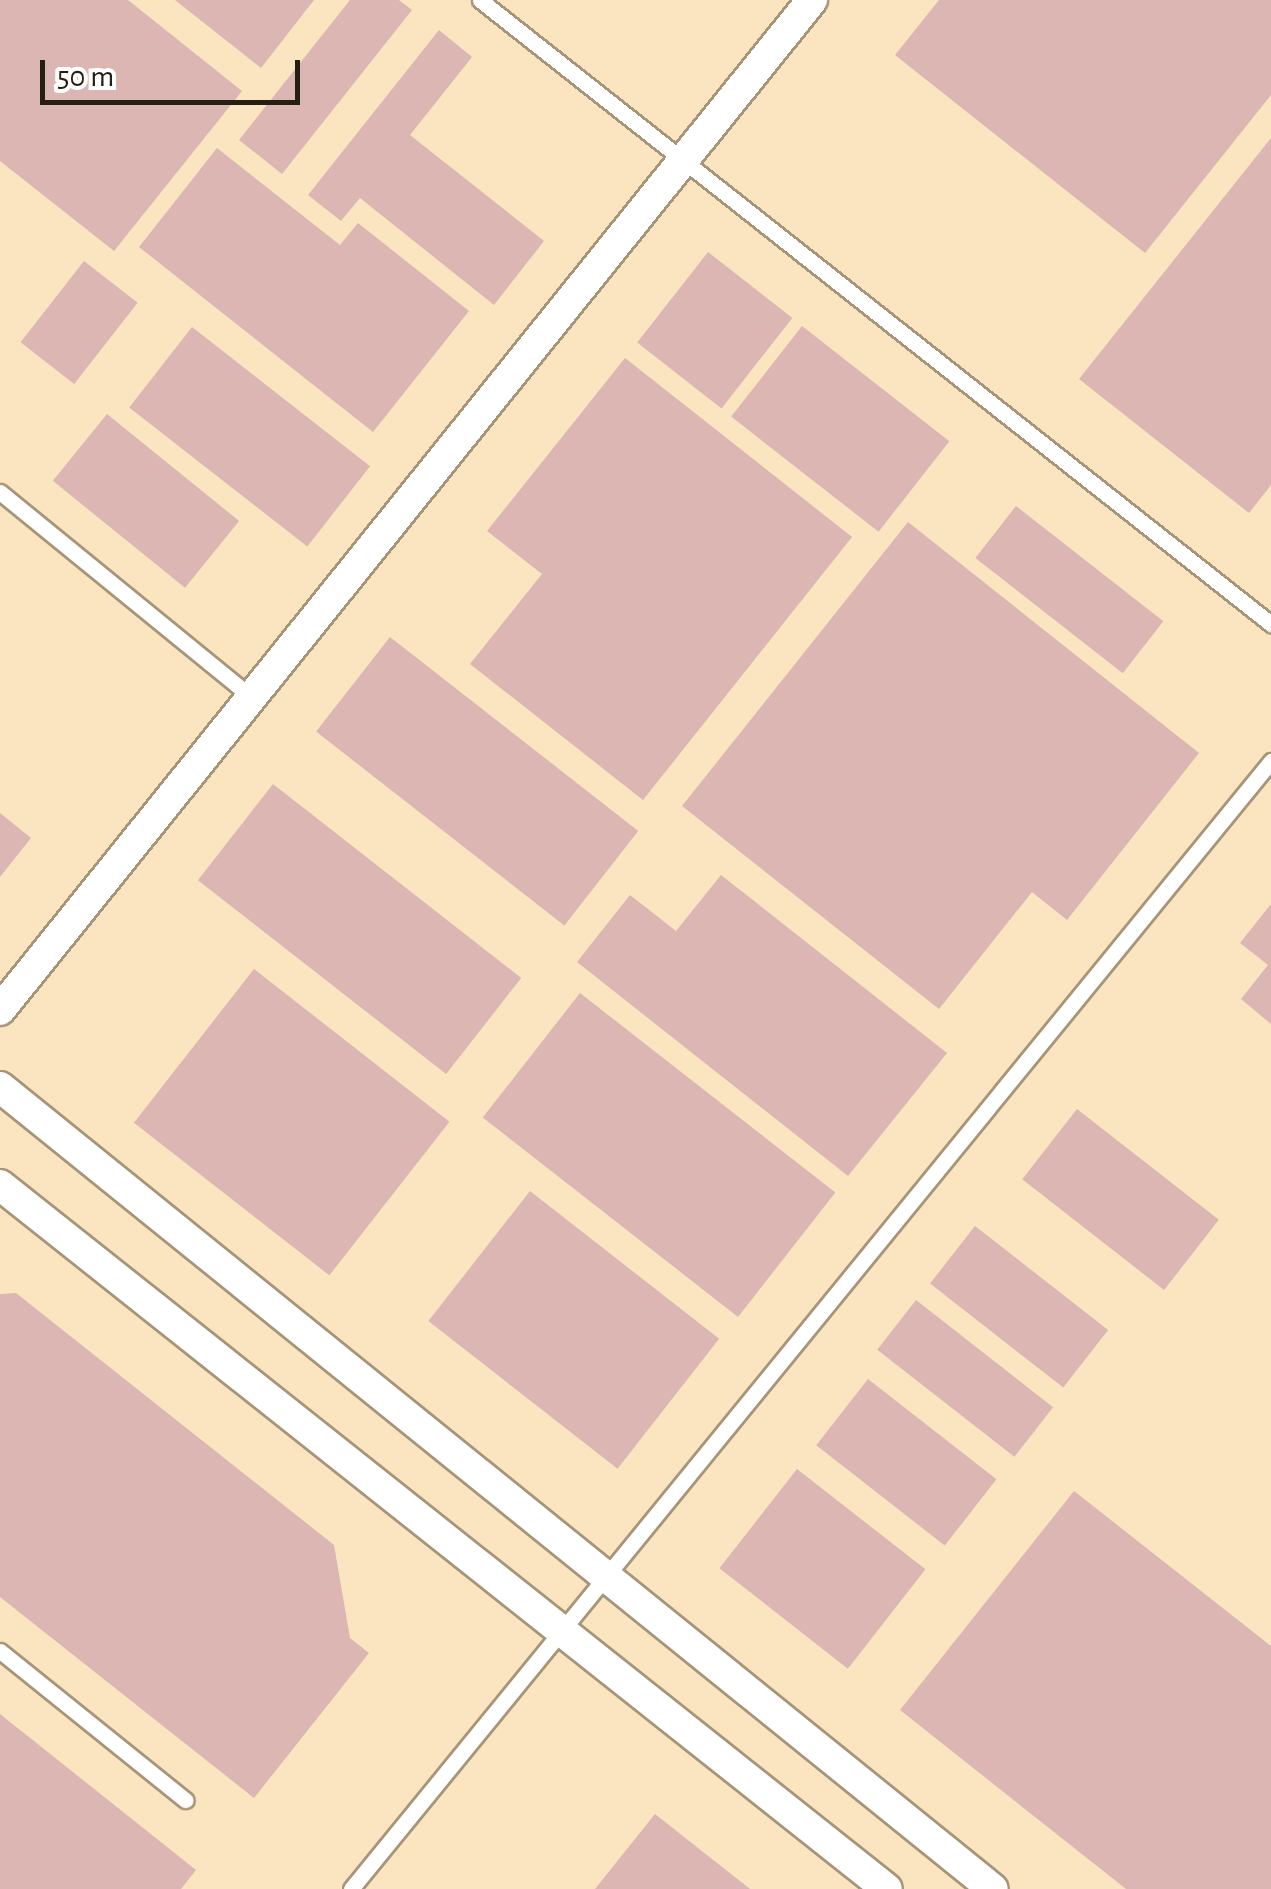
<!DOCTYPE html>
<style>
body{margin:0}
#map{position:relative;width:1271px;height:1889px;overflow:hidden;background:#fff0d9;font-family:"Alegreya Sans",sans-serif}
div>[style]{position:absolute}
.built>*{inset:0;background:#fbe5c1;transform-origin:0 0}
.building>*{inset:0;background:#dbb6b2;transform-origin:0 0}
.roads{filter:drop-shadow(2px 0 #a69579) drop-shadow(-2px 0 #a69579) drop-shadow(0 2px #a69579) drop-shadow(0 -2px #a69579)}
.service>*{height:15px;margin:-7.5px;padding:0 7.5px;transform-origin:7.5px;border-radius:7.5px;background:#fff}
.minor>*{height:30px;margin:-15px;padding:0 15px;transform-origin:15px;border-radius:15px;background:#fff}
span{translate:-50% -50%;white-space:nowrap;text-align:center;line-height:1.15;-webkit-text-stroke:10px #fff;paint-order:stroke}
.scale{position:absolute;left:40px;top:60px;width:260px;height:45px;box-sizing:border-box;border:5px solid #241e13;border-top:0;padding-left:12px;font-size:30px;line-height:35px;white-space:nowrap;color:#241e13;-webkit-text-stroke:8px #fff;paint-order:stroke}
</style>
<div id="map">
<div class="built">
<div style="left:0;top:0;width:1271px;height:1889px"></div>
</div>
<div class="building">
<div style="clip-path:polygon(0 0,128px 0,242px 91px,114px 251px,0 161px)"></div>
<div style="clip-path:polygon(175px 0,314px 0,261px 68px)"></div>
<div style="clip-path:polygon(350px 0,399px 0,412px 10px,282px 174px,239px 140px)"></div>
<div style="clip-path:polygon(939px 0,1271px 0,1271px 95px,1145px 253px,895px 55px)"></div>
<div style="clip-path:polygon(439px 30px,472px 57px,410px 135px,544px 241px,494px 305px,360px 198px,341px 221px,308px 195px)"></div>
<div style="clip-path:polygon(1271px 138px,1271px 485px,1249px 513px,1079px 379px)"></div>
<div style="clip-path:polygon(217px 148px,340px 245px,358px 223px,469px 311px,373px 432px,139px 247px)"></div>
<div style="left:708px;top:252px;width:107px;height:115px;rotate:38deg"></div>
<div style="left:84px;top:261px;width:68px;height:103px;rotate:38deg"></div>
<div style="left:802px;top:326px;width:187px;height:115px;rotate:38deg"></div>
<div style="left:192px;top:327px;width:226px;height:102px;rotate:38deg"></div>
<div style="clip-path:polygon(625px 358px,852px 537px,643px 800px,470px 664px,542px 574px,487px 531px)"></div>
<div style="left:107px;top:414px;width:170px;height:86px;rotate:39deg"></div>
<div style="left:1016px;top:506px;width:187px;height:66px;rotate:38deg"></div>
<div style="clip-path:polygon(908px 522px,1199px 753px,1067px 920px,1032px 892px,939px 1009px,682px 806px)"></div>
<div style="left:390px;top:637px;width:315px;height:120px;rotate:38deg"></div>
<div style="left:273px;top:784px;width:315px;height:122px;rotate:38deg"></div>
<div style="clip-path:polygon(0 813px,31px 838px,0 877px)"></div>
<div style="clip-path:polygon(721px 875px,947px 1053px,848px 1176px,577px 962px,630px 895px,676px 931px)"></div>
<div style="clip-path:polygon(1271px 904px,1271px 1024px,1241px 999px,1268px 965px,1240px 943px)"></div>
<div style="left:254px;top:969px;width:248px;height:195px;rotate:38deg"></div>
<div style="left:580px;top:993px;width:324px;height:158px;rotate:38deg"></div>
<div style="left:1077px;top:1109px;width:180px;height:89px;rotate:38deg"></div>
<div style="left:530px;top:1191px;width:240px;height:165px;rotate:38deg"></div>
<div style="left:975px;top:1226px;width:169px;height:73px;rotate:38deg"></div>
<div style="clip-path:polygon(16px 1293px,334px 1545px,350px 1638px,369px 1653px,254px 1798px,0 1597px,0 1294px)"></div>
<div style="left:916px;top:1300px;width:174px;height:63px;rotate:38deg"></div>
<div style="left:868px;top:1379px;width:163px;height:84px;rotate:38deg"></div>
<div style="left:797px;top:1469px;width:163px;height:126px;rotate:38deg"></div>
<div style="clip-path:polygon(1074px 1491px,1271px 1646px,1271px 1889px,1126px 1889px,900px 1710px)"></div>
<div style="clip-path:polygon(0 1714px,196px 1870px,181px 1889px,0 1889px)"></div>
<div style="clip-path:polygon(655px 1814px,750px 1889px,595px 1889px)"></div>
</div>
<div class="roads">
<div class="service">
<div style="left:480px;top:0;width:1008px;rotate:38.27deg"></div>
<div style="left:0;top:492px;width:324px;rotate:39.2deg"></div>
<div style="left:0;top:1651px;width:238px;rotate:38.8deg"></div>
<div style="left:351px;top:1889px;width:1456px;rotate:-50.8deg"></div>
</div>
<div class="minor">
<div style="left:0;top:1010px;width:1296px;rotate:-51.2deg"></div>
<div style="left:0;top:1087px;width:1276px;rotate:38.93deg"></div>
<div style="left:0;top:1185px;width:1132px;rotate:38.44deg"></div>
</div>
</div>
<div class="scale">50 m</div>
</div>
